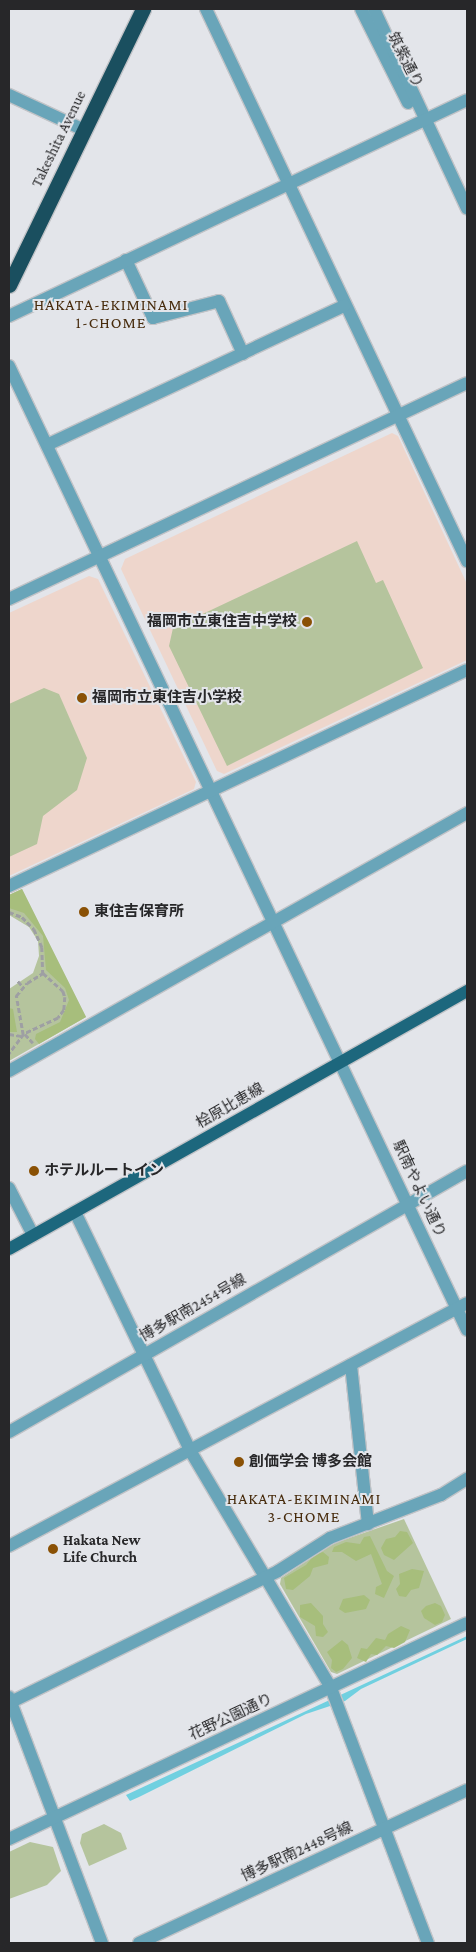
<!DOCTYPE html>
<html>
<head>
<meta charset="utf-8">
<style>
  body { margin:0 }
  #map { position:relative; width:476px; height:1952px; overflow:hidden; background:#e3e5ea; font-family:"Crimson Pro","Noto Sans JP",serif }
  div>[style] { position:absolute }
  .education>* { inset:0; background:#eed6cc }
  .green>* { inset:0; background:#b5c49d }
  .forest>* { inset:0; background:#a7be7c }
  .water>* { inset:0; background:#70d0e0 }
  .path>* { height:2.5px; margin-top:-1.25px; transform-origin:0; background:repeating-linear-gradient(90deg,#9e9fa3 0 5px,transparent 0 7.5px) }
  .roads { filter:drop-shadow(1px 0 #c1c3c7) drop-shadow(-1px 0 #c1c3c7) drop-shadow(0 1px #c1c3c7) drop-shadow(0 -1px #c1c3c7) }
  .minor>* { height:12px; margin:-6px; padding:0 6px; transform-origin:6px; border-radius:6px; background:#69a5b9 }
  .major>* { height:12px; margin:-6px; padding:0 6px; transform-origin:6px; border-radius:6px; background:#1d677d }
  .highway>* { height:15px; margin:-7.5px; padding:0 7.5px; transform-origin:7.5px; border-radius:7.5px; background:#1a4f5f }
  .dots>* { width:14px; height:14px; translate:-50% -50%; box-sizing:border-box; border:2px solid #e3e5ea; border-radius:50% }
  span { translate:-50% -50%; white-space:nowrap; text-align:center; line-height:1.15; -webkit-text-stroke:4px #e3e5ea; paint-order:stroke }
  .street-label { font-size:15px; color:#272729 }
  .poi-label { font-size:15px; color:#272729; font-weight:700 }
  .right { translate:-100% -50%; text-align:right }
  .left { translate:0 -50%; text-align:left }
  .neighbourhood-label { font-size:16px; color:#472b0c; letter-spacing:1px }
  .frame { position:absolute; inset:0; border:10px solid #272729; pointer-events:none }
</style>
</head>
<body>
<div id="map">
  <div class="education">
    <i style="clip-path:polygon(392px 433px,398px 436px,467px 584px,467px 660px,224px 774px,217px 771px,121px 569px,125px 559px)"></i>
    <i style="clip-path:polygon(89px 576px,98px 579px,196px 782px,194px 789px,9px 876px,9px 613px)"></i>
  </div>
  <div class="green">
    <i style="clip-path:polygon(357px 541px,376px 583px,383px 580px,423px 668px,227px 766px,169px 646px,173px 628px)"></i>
    <i style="clip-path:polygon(44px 688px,59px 694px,87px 758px,77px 790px,43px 816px,37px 844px,9px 857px,9px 704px)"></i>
    <i style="clip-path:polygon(22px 889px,86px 1017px,9px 1061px,9px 989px,33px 973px,39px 956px,38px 941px,29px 927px,9px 915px,9px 895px)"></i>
    <i style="clip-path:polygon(404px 1519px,451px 1619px,337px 1674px,331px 1672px,280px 1584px,281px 1578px,332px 1544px)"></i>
    <i style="clip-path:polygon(104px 1824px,121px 1833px,127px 1849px,89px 1866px,80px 1843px,82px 1834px)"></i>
    <i style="clip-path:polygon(30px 1842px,53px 1847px,61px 1871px,47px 1885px,9px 1899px,9px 1852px)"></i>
  </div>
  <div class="forest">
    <i style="clip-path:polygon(22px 889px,86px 1017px,39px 1044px,35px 1039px,36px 1034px,60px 1022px,69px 1000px,65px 988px,46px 970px,43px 936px,24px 913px,9px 908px,9px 895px)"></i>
    <i style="clip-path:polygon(9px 1008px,13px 1009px,17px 1032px,9px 1032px)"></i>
    <i style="clip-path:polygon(400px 1531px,407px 1532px,413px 1543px,394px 1560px,384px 1555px,381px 1548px,386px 1539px,395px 1537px)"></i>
    <i style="clip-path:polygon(370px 1536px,387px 1571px,394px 1576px,384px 1598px,375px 1594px,376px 1587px,382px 1584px,371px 1554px,356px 1561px,342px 1552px,332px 1552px,334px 1547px,346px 1542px,360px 1544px,364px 1537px)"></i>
    <i style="clip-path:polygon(323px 1552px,329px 1557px,328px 1564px,313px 1568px,310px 1576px,293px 1590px,286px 1589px,284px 1578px,306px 1565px,315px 1554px)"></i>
    <i style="clip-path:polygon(412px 1569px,424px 1571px,419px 1588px,411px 1590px,406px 1597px,399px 1596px,396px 1589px,400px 1584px,399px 1574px)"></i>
    <i style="clip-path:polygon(364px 1595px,370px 1600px,366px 1609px,345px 1613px,339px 1609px,343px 1599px)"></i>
    <i style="clip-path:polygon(311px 1603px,323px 1616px,323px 1624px,328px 1632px,323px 1637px,316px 1636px,315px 1626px,300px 1617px,300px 1605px)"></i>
    <i style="clip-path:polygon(435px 1603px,441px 1606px,445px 1615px,442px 1622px,435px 1625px,424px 1618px,421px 1611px,426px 1606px)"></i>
    <i style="clip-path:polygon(401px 1626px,410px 1630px,405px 1642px,394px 1648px,386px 1646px,377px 1655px,371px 1654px,366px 1662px,357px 1658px,361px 1648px,367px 1649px,376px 1638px,385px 1640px,388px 1634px)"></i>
    <i style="clip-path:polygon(342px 1640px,348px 1645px,352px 1658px,343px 1669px,336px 1672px,331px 1668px,332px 1660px,327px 1652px)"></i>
  </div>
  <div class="water">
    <i style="clip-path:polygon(467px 1636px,467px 1639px,361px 1689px,345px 1701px,306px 1714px,139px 1797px,130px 1801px,126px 1795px)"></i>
  </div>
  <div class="path">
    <i style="left:9px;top:912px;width:14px;rotate:21deg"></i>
    <i style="left:22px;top:917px;width:17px;rotate:45deg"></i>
    <i style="left:34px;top:929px;width:20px;rotate:66deg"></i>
    <i style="left:42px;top:947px;width:26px;rotate:88deg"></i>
    <i style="left:43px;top:973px;width:27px;rotate:42deg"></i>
    <i style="left:63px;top:991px;width:6px;rotate:72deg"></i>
    <i style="left:65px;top:997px;width:13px;rotate:94deg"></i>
    <i style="left:64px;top:1010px;width:10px;rotate:127deg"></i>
    <i style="left:58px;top:1018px;width:38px;rotate:155deg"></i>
    <i style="left:24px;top:1034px;width:25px;rotate:127deg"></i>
    <i style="left:18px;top:981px;width:8px;rotate:50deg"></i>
    <i style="left:9px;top:1034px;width:12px;rotate:9deg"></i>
    <i style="left:25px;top:1034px;width:12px;rotate:48deg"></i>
    <i style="left:23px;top:1035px;width:40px;rotate:-100deg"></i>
    <i style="left:16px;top:996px;width:17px;rotate:-50deg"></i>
    <i style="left:27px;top:983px;width:19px;rotate:-32deg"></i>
  </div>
  <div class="roads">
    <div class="minor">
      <i style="left:206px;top:9px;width:611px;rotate:64.69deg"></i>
      <i style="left:361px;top:9px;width:105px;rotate:63.4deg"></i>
      <i style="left:374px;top:9px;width:220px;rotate:65deg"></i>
      <i style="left:9px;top:95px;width:81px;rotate:25deg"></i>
      <i style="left:126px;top:260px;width:64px;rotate:65deg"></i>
      <i style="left:153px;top:318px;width:68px;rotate:-14.4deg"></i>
      <i style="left:219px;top:301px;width:58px;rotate:65.6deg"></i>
      <i style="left:9px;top:316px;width:506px;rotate:-25.25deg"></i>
      <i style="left:9px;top:366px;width:1067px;rotate:64.59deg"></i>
      <i style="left:49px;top:444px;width:326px;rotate:-25.1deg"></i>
      <i style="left:9px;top:599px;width:506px;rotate:-25.25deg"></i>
      <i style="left:9px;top:886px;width:506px;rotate:-25.25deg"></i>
      <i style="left:9px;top:1071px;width:526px;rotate:-29.39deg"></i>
      <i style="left:9px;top:1188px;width:53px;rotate:62.9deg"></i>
      <i style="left:75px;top:1212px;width:267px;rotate:64.2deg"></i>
      <i style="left:191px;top:1452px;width:274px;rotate:59.3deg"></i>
      <i style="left:331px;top:1688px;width:273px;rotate:69.2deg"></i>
      <i style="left:351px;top:1365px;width:160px;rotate:83.9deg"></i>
      <i style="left:9px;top:1432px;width:527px;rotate:-29.68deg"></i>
      <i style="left:9px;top:1546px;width:518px;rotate:-27.95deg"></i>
      <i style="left:9px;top:1697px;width:263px;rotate:69.3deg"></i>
      <i style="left:11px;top:1702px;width:297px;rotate:-26.1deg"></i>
      <i style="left:278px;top:1571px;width:62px;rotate:-32.4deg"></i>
      <i style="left:330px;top:1538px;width:119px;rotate:-21.2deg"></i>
      <i style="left:441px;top:1495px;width:31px;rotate:-32deg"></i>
      <i style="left:9px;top:1839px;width:506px;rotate:-25.25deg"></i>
      <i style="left:139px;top:1943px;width:362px;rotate:-25deg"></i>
    </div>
    <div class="major">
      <i style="left:9px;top:1249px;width:526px;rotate:-29.39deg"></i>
    </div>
    <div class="highway">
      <i style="left:9px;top:285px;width:307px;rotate:-64.1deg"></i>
    </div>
  </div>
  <div class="dots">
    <i style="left:307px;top:622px;background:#8a5105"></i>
    <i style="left:82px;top:698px;background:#8a5105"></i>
    <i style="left:84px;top:912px;background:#8a5105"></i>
    <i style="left:34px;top:1171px;background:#8a5105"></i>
    <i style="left:239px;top:1462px;background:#8a5105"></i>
    <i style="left:53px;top:1549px;background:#8a5105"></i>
  </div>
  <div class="street-label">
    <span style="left:405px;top:60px;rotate:63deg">筑紫通り</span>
    <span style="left:59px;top:139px;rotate:-64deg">Takeshita Avenue</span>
    <span style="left:230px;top:1106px;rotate:-30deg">桧原比恵線</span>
    <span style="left:419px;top:1189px;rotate:65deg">駅南やよい通り</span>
    <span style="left:193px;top:1308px;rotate:-30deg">博多駅南2454号線</span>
    <span style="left:231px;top:1717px;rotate:-25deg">花野公園通り</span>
    <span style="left:297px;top:1852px;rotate:-25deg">博多駅南2448号線</span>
  </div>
  <div class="poi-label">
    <span class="right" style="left:297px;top:622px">福岡市立東住吉中学校</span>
    <span class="left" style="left:92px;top:698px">福岡市立東住吉小学校</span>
    <span class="left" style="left:94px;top:912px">東住吉保育所</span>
    <span class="left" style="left:44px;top:1171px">ホテルルートイン</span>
    <span class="left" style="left:249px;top:1462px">創価学会 博多会館</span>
    <span class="left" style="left:63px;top:1549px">Hakata New<br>Life Church</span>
  </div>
  <div class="neighbourhood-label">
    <span style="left:111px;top:314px">HAKATA-EKIMINAMI<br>1-CHOME</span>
    <span style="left:304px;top:1508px">HAKATA-EKIMINAMI<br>3-CHOME</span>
  </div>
  <div class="frame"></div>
</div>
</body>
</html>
